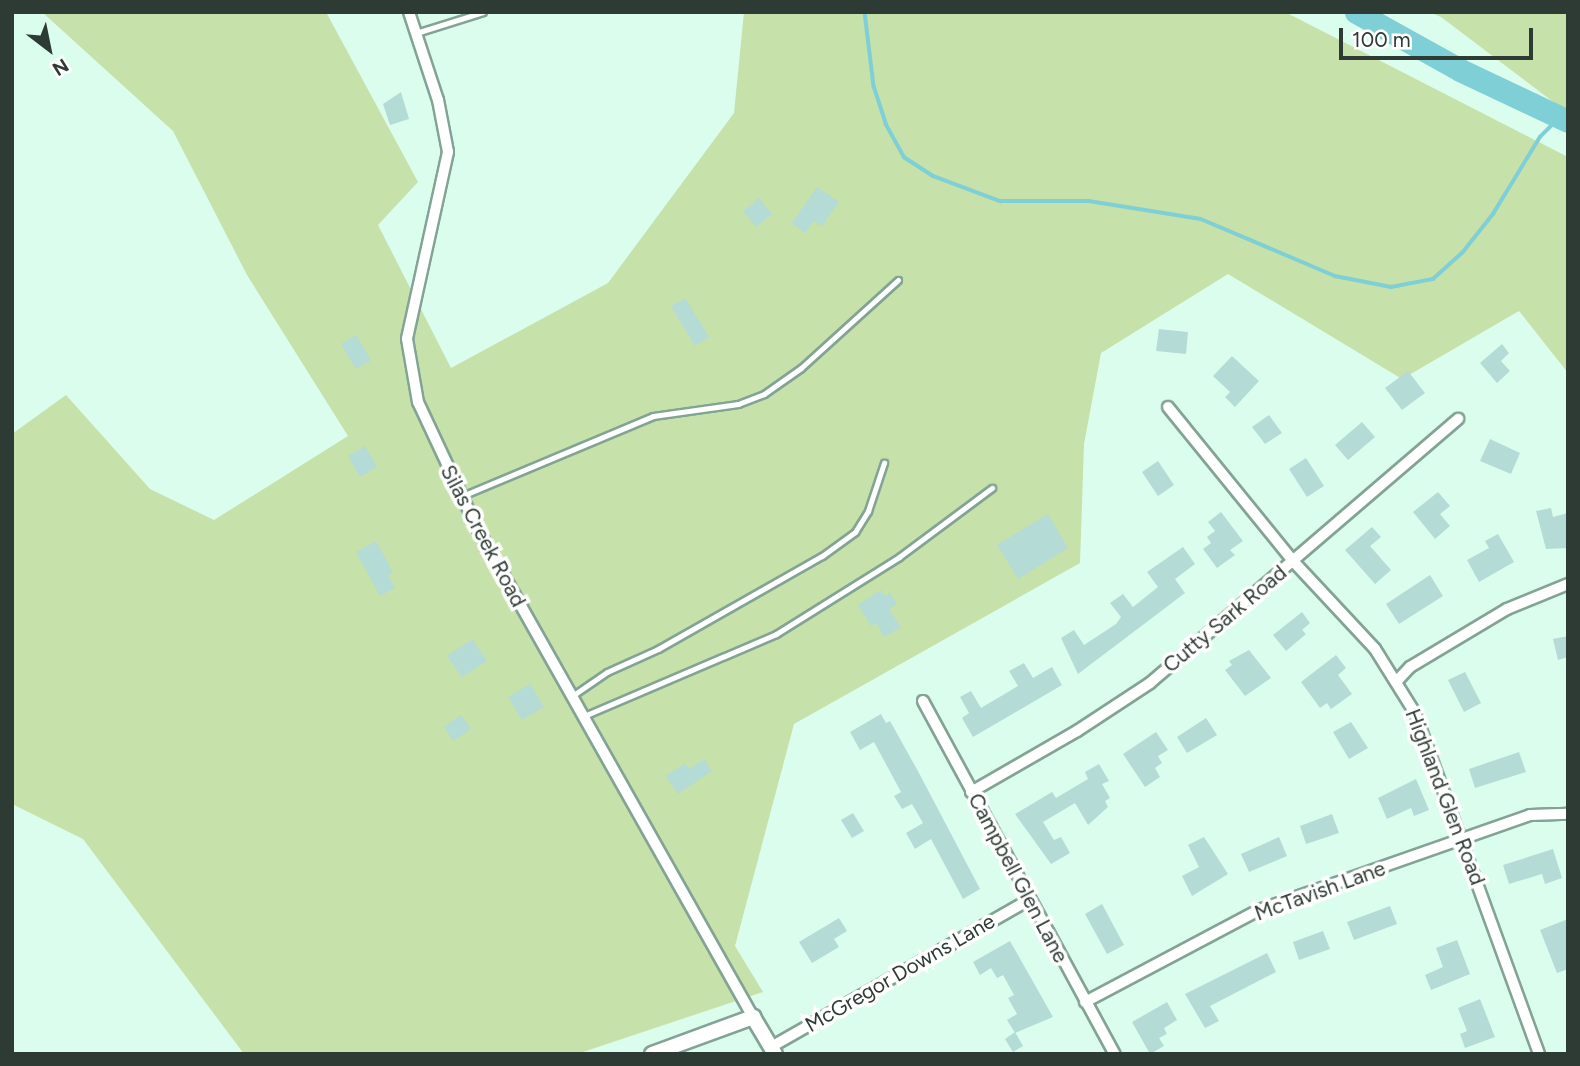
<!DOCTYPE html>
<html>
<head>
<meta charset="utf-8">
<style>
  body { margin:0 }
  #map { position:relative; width:1580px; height:1066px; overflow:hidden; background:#dbfdee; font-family:Figtree,sans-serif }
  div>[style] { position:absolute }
  .green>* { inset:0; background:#c7e1aa }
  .stream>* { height:3.5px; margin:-1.75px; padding:0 1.75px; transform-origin:1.75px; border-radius:1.75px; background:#7fcfd7 }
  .river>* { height:23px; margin:-11.5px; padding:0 11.5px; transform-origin:11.5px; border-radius:11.5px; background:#7fcfd7 }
  .building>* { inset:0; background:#b4dbd5 }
  .roads { filter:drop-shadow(2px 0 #83a394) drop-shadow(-2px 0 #83a394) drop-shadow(0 2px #83a394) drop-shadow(0 -2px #83a394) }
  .service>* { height:5px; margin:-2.5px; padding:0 2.5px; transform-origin:2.5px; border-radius:2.5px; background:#fff }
  .minor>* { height:10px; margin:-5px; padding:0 5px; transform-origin:5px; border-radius:5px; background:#fff }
  .tertiary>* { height:14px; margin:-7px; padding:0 7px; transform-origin:7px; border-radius:7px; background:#fff }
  span { translate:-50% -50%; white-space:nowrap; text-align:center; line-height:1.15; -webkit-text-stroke:7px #fff; paint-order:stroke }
  .street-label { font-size:21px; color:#2e3b35 }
  .frame { position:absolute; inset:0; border:14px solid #2e3b35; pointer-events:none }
  .north { position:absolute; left:14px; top:14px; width:70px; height:70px; -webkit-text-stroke:5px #fff; paint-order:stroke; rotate:148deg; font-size:19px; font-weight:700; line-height:28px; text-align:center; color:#2e3b35 }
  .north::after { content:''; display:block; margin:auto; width:24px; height:32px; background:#2e3b35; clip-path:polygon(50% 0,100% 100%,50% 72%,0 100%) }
  .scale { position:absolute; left:1339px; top:28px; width:194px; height:32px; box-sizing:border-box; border:4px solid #2e3b35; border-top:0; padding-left:9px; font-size:21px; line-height:24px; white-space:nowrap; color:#2e3b35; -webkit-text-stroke:5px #fff; paint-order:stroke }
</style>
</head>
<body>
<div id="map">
  <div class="green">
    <i style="clip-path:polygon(42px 12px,326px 12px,418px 182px,378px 225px,451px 368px,608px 283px,734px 113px,744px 12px,1285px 12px,1568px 157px,1568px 373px,1519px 311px,1402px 379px,1228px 274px,1101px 353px,1084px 444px,1080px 563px,794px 724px,735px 946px,763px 992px,577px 1054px,244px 1054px,83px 839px,12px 804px,12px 434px,66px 395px,150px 489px,214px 520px,348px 436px,247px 275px,173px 131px)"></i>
    <i style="clip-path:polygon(1429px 12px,1568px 12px,1568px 113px,1441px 17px)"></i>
  </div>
  <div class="stream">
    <i style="left:865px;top:12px;width:75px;rotate:83.1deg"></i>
    <i style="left:874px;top:86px;width:40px;rotate:72deg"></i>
    <i style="left:886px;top:124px;width:38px;rotate:61deg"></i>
    <i style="left:904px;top:157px;width:35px;rotate:33deg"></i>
    <i style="left:933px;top:176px;width:72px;rotate:20.5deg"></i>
    <i style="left:1000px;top:201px;width:89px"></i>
    <i style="left:1089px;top:201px;width:113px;rotate:9.1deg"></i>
    <i style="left:1201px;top:219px;width:146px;rotate:23deg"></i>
    <i style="left:1335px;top:276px;width:57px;rotate:11.1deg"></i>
    <i style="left:1391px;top:287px;width:43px;rotate:-10.8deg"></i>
    <i style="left:1433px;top:279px;width:39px;rotate:-42deg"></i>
    <i style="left:1462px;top:253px;width:50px;rotate:-51.5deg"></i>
    <i style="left:1493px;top:214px;width:90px;rotate:-58.6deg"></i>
    <i style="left:1540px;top:137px;width:28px;rotate:-45deg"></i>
  </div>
  <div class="river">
    <i style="left:1356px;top:12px;width:119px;rotate:29.1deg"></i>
    <i style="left:1460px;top:70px;width:119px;rotate:25.3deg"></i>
  </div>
  <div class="building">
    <i style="clip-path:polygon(401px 92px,409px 119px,390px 125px,383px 104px)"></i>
    <i style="clip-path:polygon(817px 187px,839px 202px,822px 226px,814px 221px,805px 233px,792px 223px)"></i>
    <i style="clip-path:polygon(759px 198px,772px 214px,756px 227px,743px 211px)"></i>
    <i style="clip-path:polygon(685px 298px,709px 337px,695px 346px,671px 306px)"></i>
    <i style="clip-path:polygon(1159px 329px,1188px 332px,1186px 354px,1156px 351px)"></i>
    <i style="clip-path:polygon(356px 335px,371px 360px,356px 369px,341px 344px)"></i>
    <i style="clip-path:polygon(1502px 344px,1509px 353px,1501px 361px,1510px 371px,1497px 383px,1480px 363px)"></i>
    <i style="clip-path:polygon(1232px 356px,1259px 381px,1235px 407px,1225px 397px,1230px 392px,1213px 376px)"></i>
    <i style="clip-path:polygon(1408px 371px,1425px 393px,1402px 410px,1385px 388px)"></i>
    <i style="clip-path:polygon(1269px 415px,1282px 433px,1265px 444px,1252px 427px)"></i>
    <i style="clip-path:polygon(1362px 422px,1375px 437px,1348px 460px,1335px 445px)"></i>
    <i style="clip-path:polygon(1490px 439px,1520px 453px,1511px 474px,1480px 461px)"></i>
    <i style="clip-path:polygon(365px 446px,377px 467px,360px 477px,348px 456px)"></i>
    <i style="clip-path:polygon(1306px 458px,1324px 486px,1307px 497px,1289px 469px)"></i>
    <i style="clip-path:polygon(1158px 461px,1174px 485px,1158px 496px,1142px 472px)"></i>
    <i style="clip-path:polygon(1438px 492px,1450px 506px,1440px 514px,1450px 526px,1435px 539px,1413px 512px)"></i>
    <i style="clip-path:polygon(1551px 508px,1553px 517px,1568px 513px,1568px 548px,1546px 549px,1536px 511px)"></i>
    <i style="clip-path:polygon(1221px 512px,1243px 541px,1230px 550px,1235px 555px,1217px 568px,1203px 549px,1211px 543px,1207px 537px,1215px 531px,1208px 522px)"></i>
    <i style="clip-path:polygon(1048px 514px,1068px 548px,1018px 579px,997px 545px)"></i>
    <i style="clip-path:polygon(1372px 527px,1381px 537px,1370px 546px,1391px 570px,1375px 584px,1345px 550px)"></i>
    <i style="clip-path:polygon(1498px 534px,1514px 562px,1479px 582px,1467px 560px,1489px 548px,1485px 541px)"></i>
    <i style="clip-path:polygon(376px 541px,393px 572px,388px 575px,395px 588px,380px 596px,356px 552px)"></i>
    <i style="clip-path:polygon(1183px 547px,1195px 564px,1175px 579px,1185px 593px,1078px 674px,1061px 638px,1074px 630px,1084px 645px,1116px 624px,1121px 617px,1110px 603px,1123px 594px,1133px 607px,1158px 587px,1147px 572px)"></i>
    <i style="clip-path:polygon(1430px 575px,1443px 596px,1399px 624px,1386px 604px)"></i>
    <i style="clip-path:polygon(881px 590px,885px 596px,890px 593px,897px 604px,889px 609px,901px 627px,884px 637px,876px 623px,871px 626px,858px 605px)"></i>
    <i style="clip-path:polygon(1302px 612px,1310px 623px,1302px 630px,1306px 634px,1286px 651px,1273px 635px)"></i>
    <i style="clip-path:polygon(1568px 636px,1568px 657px,1558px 660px,1553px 639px)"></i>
    <i style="clip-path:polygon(472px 639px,487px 661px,462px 677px,447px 656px)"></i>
    <i style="clip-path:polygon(1249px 650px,1271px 678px,1245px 696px,1225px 670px,1232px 665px,1229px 661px)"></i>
    <i style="clip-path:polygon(1336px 655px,1346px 668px,1338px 675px,1352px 694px,1331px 709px,1327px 703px,1320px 708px,1301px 682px)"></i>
    <i style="clip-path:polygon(1024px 663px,1033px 678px,1052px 667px,1062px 685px,973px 737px,962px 718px,969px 713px,960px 697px,971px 691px,981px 708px,1018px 686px,1009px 671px)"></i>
    <i style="clip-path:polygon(1465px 672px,1481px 703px,1464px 712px,1448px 680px)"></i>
    <i style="clip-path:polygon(530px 684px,544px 707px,522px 720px,508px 697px)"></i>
    <i style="clip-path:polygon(881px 714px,886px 723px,890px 721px,919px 773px,980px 889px,963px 899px,931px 839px,915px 849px,906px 833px,923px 823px,912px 804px,902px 809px,894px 796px,901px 792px,874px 742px,860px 750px,850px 732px)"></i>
    <i style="clip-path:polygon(461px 715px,471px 729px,453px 741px,444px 727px)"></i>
    <i style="clip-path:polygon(1206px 718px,1217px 735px,1187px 753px,1177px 737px)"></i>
    <i style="clip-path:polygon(1351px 722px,1368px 748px,1349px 759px,1333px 732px)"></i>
    <i style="clip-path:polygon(1156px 732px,1168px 750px,1158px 756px,1162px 763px,1155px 768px,1160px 777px,1145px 787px,1123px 754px)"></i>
    <i style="clip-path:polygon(1519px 752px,1526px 772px,1475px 788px,1469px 769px)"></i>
    <i style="clip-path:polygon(704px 759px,712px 771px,678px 794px,666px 776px,685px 763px,689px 769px)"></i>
    <i style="clip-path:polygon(1099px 764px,1109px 781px,1102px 784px,1110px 798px,1105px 801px,1108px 807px,1088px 825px,1075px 803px,1043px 822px,1054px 840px,1061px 837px,1070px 853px,1051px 864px,1015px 814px,1052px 792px,1056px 798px,1088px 779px,1085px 772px)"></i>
    <i style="clip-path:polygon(1416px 779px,1429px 810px,1414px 816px,1411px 808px,1387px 819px,1378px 798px)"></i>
    <i style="clip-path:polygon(853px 813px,864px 831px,852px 838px,841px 820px)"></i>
    <i style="clip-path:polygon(1332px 814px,1339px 833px,1306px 844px,1300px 826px)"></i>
    <i style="clip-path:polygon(1204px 837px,1228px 874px,1192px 896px,1182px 876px,1199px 867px,1188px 845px)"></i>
    <i style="clip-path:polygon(1279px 837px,1287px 856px,1249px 872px,1241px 854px)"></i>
    <i style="clip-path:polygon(1553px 849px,1562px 878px,1545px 884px,1542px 874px,1509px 884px,1503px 865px)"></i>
    <i style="clip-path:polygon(1102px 904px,1124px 945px,1107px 954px,1085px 914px)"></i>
    <i style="clip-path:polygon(1390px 906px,1397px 924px,1354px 940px,1347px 922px)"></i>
    <i style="clip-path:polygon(839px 918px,847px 931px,834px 939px,839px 947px,812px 963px,799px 942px)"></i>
    <i style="clip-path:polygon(1568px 919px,1568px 969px,1557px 973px,1540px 930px)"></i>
    <i style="clip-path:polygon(1323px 931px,1330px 949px,1299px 960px,1293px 942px)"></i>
    <i style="clip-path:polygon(1457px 940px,1470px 974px,1431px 990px,1425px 975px,1443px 967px,1436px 948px)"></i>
    <i style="clip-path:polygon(1010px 941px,1053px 1017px,1015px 1033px,1007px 1020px,1017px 1014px,1008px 998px,1014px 995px,1003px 975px,997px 978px,991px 968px,980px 975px,973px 962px)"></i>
    <i style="clip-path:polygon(1267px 953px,1276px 972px,1210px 1006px,1219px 1021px,1205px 1028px,1185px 994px)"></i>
    <i style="clip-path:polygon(1480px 999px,1495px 1037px,1465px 1048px,1460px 1034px,1467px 1031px,1458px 1008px)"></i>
    <i style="clip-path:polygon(1167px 1002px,1177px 1020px,1164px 1028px,1167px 1034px,1159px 1038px,1164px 1046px,1150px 1054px,1132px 1022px)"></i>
    <i style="clip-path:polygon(1015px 1032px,1023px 1046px,1013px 1052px,1005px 1039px)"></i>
  </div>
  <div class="roads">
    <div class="service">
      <i style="left:416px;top:33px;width:70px;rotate:-17.4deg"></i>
      <i style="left:462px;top:496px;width:207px;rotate:-22.7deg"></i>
      <i style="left:653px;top:416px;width:86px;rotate:-8deg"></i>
      <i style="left:738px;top:404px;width:28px;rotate:-21deg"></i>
      <i style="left:764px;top:394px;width:45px;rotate:-35.1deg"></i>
      <i style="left:801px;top:368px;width:131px;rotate:-42.2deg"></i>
      <i style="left:572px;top:696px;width:42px;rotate:-34.4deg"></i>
      <i style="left:607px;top:672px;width:56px;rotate:-24.3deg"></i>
      <i style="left:658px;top:649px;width:189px;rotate:-29.6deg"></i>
      <i style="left:822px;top:556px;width:41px;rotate:-36deg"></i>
      <i style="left:855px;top:532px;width:25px;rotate:-58deg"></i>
      <i style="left:868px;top:511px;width:51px;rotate:-71.6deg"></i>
      <i style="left:584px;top:716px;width:209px;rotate:-23.1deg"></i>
      <i style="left:776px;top:634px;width:145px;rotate:-32deg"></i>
      <i style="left:899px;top:557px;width:116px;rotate:-36.6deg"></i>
    </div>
    <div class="minor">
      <i style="left:409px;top:12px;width:93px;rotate:71.8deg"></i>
      <i style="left:438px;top:100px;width:53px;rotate:79.1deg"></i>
      <i style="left:448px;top:152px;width:191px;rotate:102.4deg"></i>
      <i style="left:407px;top:339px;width:64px;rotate:80.1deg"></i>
      <i style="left:418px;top:402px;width:137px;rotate:64.9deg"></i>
      <i style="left:476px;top:526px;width:564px;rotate:60.57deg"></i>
      <i style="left:1168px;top:407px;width:198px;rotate:50.9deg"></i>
      <i style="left:1293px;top:561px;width:120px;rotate:47deg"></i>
      <i style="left:1375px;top:649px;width:75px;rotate:58deg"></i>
      <i style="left:1415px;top:713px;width:363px;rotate:70deg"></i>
      <i style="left:1396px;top:682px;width:21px;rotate:-47deg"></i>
      <i style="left:1410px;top:667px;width:113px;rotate:-30.9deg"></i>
      <i style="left:1507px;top:609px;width:66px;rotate:-22.3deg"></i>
      <i style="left:923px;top:701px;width:402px;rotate:61.5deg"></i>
      <i style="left:971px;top:792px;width:122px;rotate:-29.9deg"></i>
      <i style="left:1077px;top:731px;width:87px;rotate:-33.3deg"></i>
      <i style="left:1150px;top:683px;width:406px;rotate:-40.6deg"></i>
      <i style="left:1085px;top:1002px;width:197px;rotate:-27.9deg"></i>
      <i style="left:1259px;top:910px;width:287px;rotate:-19.3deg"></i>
      <i style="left:1530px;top:815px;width:38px;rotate:-2deg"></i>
      <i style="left:771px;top:1047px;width:298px;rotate:-29.7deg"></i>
    </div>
    <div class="tertiary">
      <i style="left:652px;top:1054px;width:108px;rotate:-20.1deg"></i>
      <i style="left:753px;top:1017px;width:43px;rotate:59.3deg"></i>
    </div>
  </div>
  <div class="street-label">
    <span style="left:483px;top:536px;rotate:62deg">Silas Creek Road</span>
    <span style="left:1225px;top:619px;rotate:-40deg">Cutty Sark Road</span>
    <span style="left:1445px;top:797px;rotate:69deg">Highland Glen Road</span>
    <span style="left:1018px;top:878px;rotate:62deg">Campbell Glen Lane</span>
    <span style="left:1320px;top:891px;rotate:-20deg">McTavish Lane</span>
    <span style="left:900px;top:973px;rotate:-30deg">McGregor Downs Lane</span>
  </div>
  <div class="frame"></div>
  <div class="north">N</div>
  <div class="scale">100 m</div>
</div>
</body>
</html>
